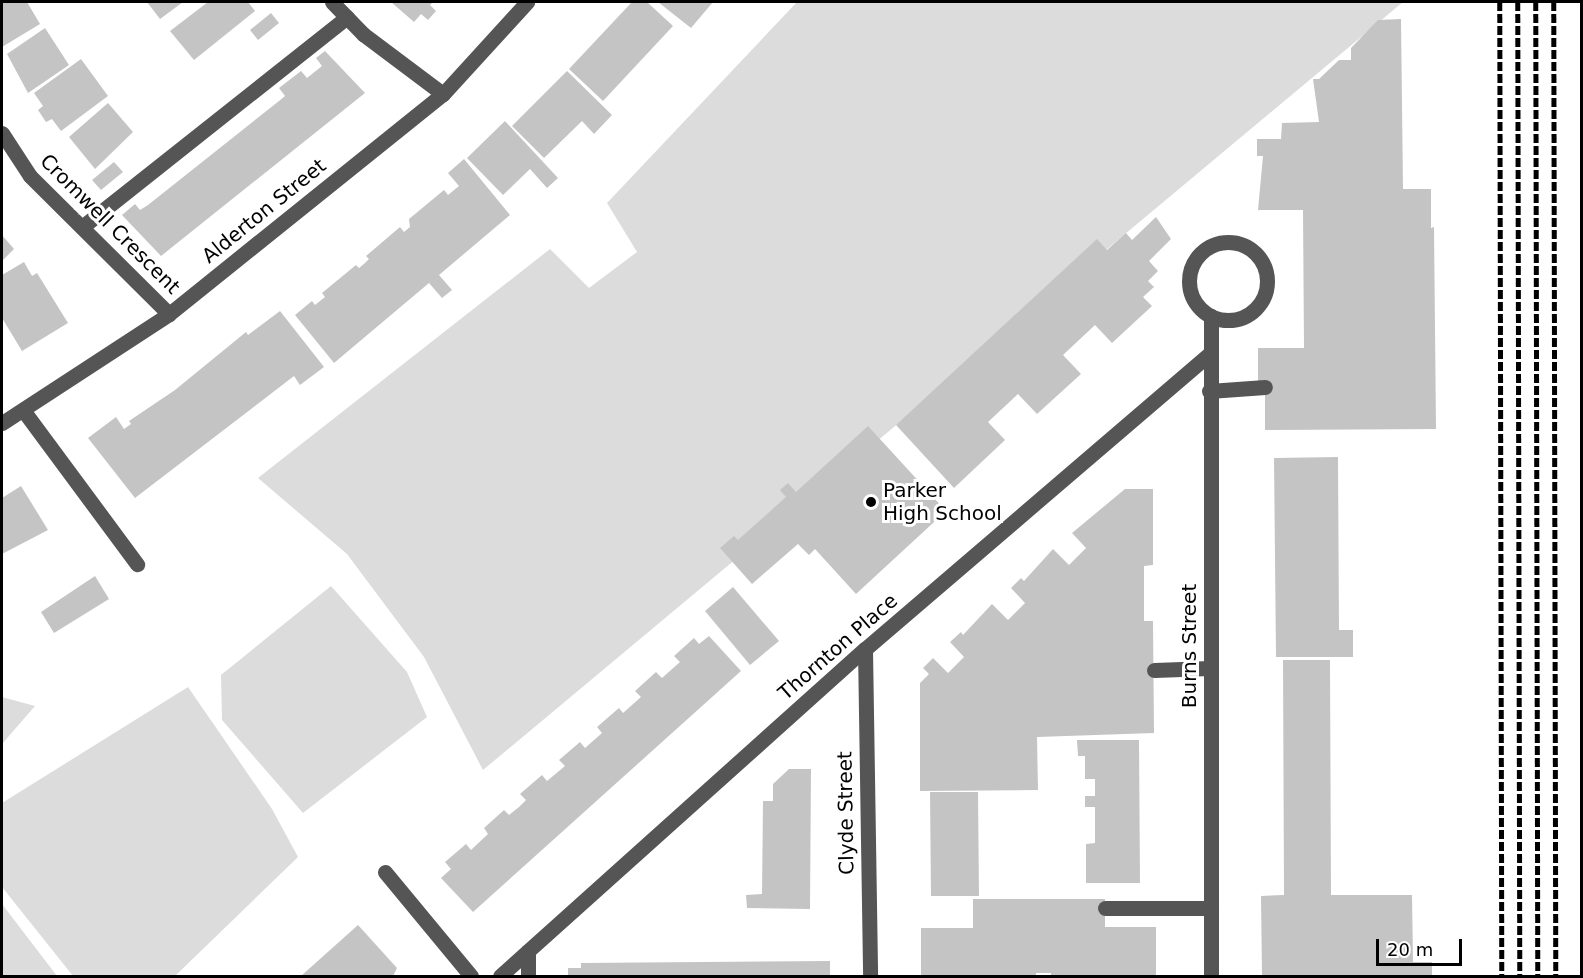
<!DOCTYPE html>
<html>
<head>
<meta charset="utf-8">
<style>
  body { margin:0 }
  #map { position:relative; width:1583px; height:978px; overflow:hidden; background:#fff; font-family:"DejaVu Sans",sans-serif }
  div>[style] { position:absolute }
  .green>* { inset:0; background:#dcdcdc }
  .building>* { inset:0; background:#c4c4c4 }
  .minor>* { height:15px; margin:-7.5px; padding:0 7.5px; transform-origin:7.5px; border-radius:7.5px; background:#555 }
  .minor>.ring { margin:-7.5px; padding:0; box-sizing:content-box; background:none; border:15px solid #555; border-radius:50% }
  .rail>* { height:4.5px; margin-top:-2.25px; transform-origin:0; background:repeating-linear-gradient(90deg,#000 0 9px,transparent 0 12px) }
  .dots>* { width:16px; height:16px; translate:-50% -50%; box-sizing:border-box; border:3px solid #fff; border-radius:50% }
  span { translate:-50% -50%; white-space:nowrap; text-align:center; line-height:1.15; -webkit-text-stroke:6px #fff; paint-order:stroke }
  .street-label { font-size:20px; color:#000 }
  .poi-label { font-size:20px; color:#000 }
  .left { translate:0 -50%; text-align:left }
  .frame { position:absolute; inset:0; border:3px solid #000; pointer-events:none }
  .scale { position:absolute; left:1376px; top:939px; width:86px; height:27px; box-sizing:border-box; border:3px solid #000; border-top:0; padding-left:8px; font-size:18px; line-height:21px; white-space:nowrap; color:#000; -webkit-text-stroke:4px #fff; paint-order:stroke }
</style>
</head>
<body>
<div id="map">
  <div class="green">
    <i style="clip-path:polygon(797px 2px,1403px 2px,483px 770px,424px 657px,347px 554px,258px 478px,550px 249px,589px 288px,637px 252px,607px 203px)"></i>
    <i style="clip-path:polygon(331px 586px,407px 672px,427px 717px,303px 813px,222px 720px,221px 675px)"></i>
    <i style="clip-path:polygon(188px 687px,272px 809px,298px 857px,175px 976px,73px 976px,2px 887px,2px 803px)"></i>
    <i style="clip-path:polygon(2px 697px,35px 706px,2px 744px)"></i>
    <i style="clip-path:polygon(2px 904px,57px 976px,2px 976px)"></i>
  </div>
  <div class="building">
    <i style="clip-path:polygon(2px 2px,27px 2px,40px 24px,2px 47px)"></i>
    <i style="clip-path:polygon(147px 2px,183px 2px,160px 19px)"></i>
    <i style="clip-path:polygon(208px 2px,248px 2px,255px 11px,194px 60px,170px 31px)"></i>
    <i style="clip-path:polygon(391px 2px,433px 2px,430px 5px,436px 11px,428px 20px,421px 14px,414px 22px)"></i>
    <i style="clip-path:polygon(632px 2px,647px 2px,673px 26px,603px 101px,569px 69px)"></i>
    <i style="clip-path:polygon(658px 2px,713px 2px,691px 28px)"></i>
    <i style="clip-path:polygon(271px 13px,279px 23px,258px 40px,250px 30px)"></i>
    <i style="clip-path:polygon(1401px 19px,1403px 189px,1431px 189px,1431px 228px,1434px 227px,1436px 429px,1265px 430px,1265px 382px,1258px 383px,1258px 348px,1304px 348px,1303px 210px,1258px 210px,1263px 156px,1257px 156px,1257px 139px,1281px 139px,1282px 123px,1319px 122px,1313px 79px,1319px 79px,1339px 60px,1351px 60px,1351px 48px,1378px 20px)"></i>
    <i style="clip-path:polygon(45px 28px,69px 65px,28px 93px,7px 54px)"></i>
    <i style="clip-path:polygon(325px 51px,365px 93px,161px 256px,122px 215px,135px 204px,140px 210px,148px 205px,279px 101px,285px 96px,279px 88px,301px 71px,307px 78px,322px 66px,316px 58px)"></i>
    <i style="clip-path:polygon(81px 59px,108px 96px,61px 131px,52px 119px,46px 122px,38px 110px,43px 106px,34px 93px)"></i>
    <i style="clip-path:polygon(567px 71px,612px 115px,594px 134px,582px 121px,544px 158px,512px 126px)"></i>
    <i style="clip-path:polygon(108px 103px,133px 132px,95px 169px,69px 137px)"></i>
    <i style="clip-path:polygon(505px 121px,558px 178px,547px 188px,530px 169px,503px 195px,467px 158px)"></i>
    <i style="clip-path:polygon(464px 159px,510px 215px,439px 275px,452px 290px,442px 298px,429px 283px,334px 363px,295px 315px,312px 301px,315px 305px,325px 297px,322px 293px,356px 265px,359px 268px,365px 263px,369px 259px,366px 256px,400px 227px,404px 232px,410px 227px,409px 219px,444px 190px,448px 195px,459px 186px,448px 173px)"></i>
    <i style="clip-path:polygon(114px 162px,123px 172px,101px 190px,92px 180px)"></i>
    <i style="clip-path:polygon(1156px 217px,1171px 239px,1149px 261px,1158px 271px,1148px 281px,1154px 287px,1143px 297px,1152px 306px,1112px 343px,1095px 325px,1063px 355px,1081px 374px,1037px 414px,1018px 394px,988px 422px,1005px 440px,954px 488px,896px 425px,1097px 239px,1107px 250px,1126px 233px,1132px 240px)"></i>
    <i style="clip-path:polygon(2px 235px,14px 249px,2px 261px)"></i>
    <i style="clip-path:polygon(24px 262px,32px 276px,37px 273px,68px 323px,22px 351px,2px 318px,2px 275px)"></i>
    <i style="clip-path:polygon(280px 311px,324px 367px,300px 385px,294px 376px,135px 498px,88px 438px,116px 417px,124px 429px,131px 424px,129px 421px,175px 390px,246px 332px,248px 335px)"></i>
    <i style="clip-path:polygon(868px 426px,946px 511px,856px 594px,815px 549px,809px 555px,798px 544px,752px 584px,720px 548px,734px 536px,738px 540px,786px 497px,780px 490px,788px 483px,796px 492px)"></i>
    <i style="clip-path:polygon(1338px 457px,1339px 630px,1353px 630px,1353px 657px,1276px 657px,1274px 458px)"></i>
    <i style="clip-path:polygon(21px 486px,48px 530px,2px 554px,2px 498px)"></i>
    <i style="clip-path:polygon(1125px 489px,1153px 489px,1153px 565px,1144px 566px,1144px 621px,1153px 621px,1154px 733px,1037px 737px,1038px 790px,920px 791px,920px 683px,929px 674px,923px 668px,933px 658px,948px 673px,964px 657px,950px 642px,961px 632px,963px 635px,992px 604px,1008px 620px,1025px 603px,1011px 588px,1021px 578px,1024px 581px,1053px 549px,1069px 565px,1086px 548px,1072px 533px)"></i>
    <i style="clip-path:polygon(95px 576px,109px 599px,54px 633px,41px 612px)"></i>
    <i style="clip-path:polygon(733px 587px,779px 641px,750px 665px,705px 611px)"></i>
    <i style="clip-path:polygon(709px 636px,741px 671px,473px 912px,441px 878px,451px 869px,445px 862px,466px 844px,471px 850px,488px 834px,484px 828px,504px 810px,509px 815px,519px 807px,526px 800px,520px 794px,542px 775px,547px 781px,565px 766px,559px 760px,580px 742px,585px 748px,602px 733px,597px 727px,619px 708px,623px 713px,641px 697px,635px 691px,656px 672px,662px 678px,680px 662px,674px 656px,694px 638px,699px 644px)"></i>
    <i style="clip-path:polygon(1283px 660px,1330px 660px,1331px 895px,1412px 895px,1413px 962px,1432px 962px,1432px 976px,1262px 976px,1261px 896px,1284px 895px)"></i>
    <i style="clip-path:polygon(1077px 740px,1139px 740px,1140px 883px,1086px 883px,1086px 844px,1095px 843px,1095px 807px,1085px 807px,1085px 796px,1095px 796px,1095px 779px,1085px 779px,1085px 756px,1078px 756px)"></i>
    <i style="clip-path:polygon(789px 769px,811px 769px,810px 909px,747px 908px,746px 895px,762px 894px,763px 801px,773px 801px,773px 784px)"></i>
    <i style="clip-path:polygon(930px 792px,978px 792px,979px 896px,931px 896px)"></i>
    <i style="clip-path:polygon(973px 899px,1105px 899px,1105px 927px,1156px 927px,1156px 976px,1051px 976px,1051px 973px,1036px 973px,1036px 976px,921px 976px,921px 928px,973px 928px)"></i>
    <i style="clip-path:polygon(358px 925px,397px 968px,393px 976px,301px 976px)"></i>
    <i style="clip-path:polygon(830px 961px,830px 976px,568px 976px,568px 968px,581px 968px,581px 963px)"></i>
  </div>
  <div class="minor">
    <i style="left:332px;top:2px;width:45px;rotate:45.9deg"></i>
    <i style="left:363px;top:34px;width:100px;rotate:36.9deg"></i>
    <i style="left:2px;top:133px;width:51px;rotate:56.9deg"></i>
    <i style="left:30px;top:176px;width:196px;rotate:44.8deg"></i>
    <i style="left:82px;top:227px;width:338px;rotate:-38.4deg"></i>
    <i class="ring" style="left:1189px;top:242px;width:63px;height:63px"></i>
    <i style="left:1209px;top:391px;width:56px;rotate:-4.1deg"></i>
    <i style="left:23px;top:410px;width:192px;rotate:53.5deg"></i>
    <i style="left:2px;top:423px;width:199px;rotate:-33.1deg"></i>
    <i style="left:169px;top:314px;width:351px;rotate:-38.8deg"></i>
    <i style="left:443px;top:94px;width:125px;rotate:-47.6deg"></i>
    <i style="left:865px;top:649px;width:327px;rotate:89.1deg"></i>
    <i style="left:1154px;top:670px;width:56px;rotate:-2deg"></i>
    <i style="left:385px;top:872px;width:135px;rotate:50.4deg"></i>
    <i style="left:1105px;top:908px;width:106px"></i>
    <i style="left:500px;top:976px;width:490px;rotate:-41.9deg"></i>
    <i style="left:865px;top:649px;width:453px;rotate:-40.6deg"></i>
    <i style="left:528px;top:976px;width:25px;rotate:-90deg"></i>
    <i style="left:1211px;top:976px;width:660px;rotate:-90deg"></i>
  </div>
  <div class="rail">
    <i style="left:1500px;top:2px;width:974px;rotate:89.88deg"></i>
    <i style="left:1518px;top:2px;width:974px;rotate:89.88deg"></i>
    <i style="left:1536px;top:2px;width:974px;rotate:89.88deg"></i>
    <i style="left:1554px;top:2px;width:974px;rotate:89.88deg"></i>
  </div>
  <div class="dots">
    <i style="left:871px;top:502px;background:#000"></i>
  </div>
  <div class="street-label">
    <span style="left:264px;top:211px;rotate:-39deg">Alderton Street</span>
    <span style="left:110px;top:224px;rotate:45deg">Cromwell Crescent</span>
    <span style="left:1189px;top:646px;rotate:-90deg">Burns Street</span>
    <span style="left:838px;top:647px;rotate:-41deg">Thornton Place</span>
    <span style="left:846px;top:813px;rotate:-91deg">Clyde Street</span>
  </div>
  <div class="poi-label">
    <span class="left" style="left:883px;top:502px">Parker<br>High School</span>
  </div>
  <div class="frame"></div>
  <div class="scale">20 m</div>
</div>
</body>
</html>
